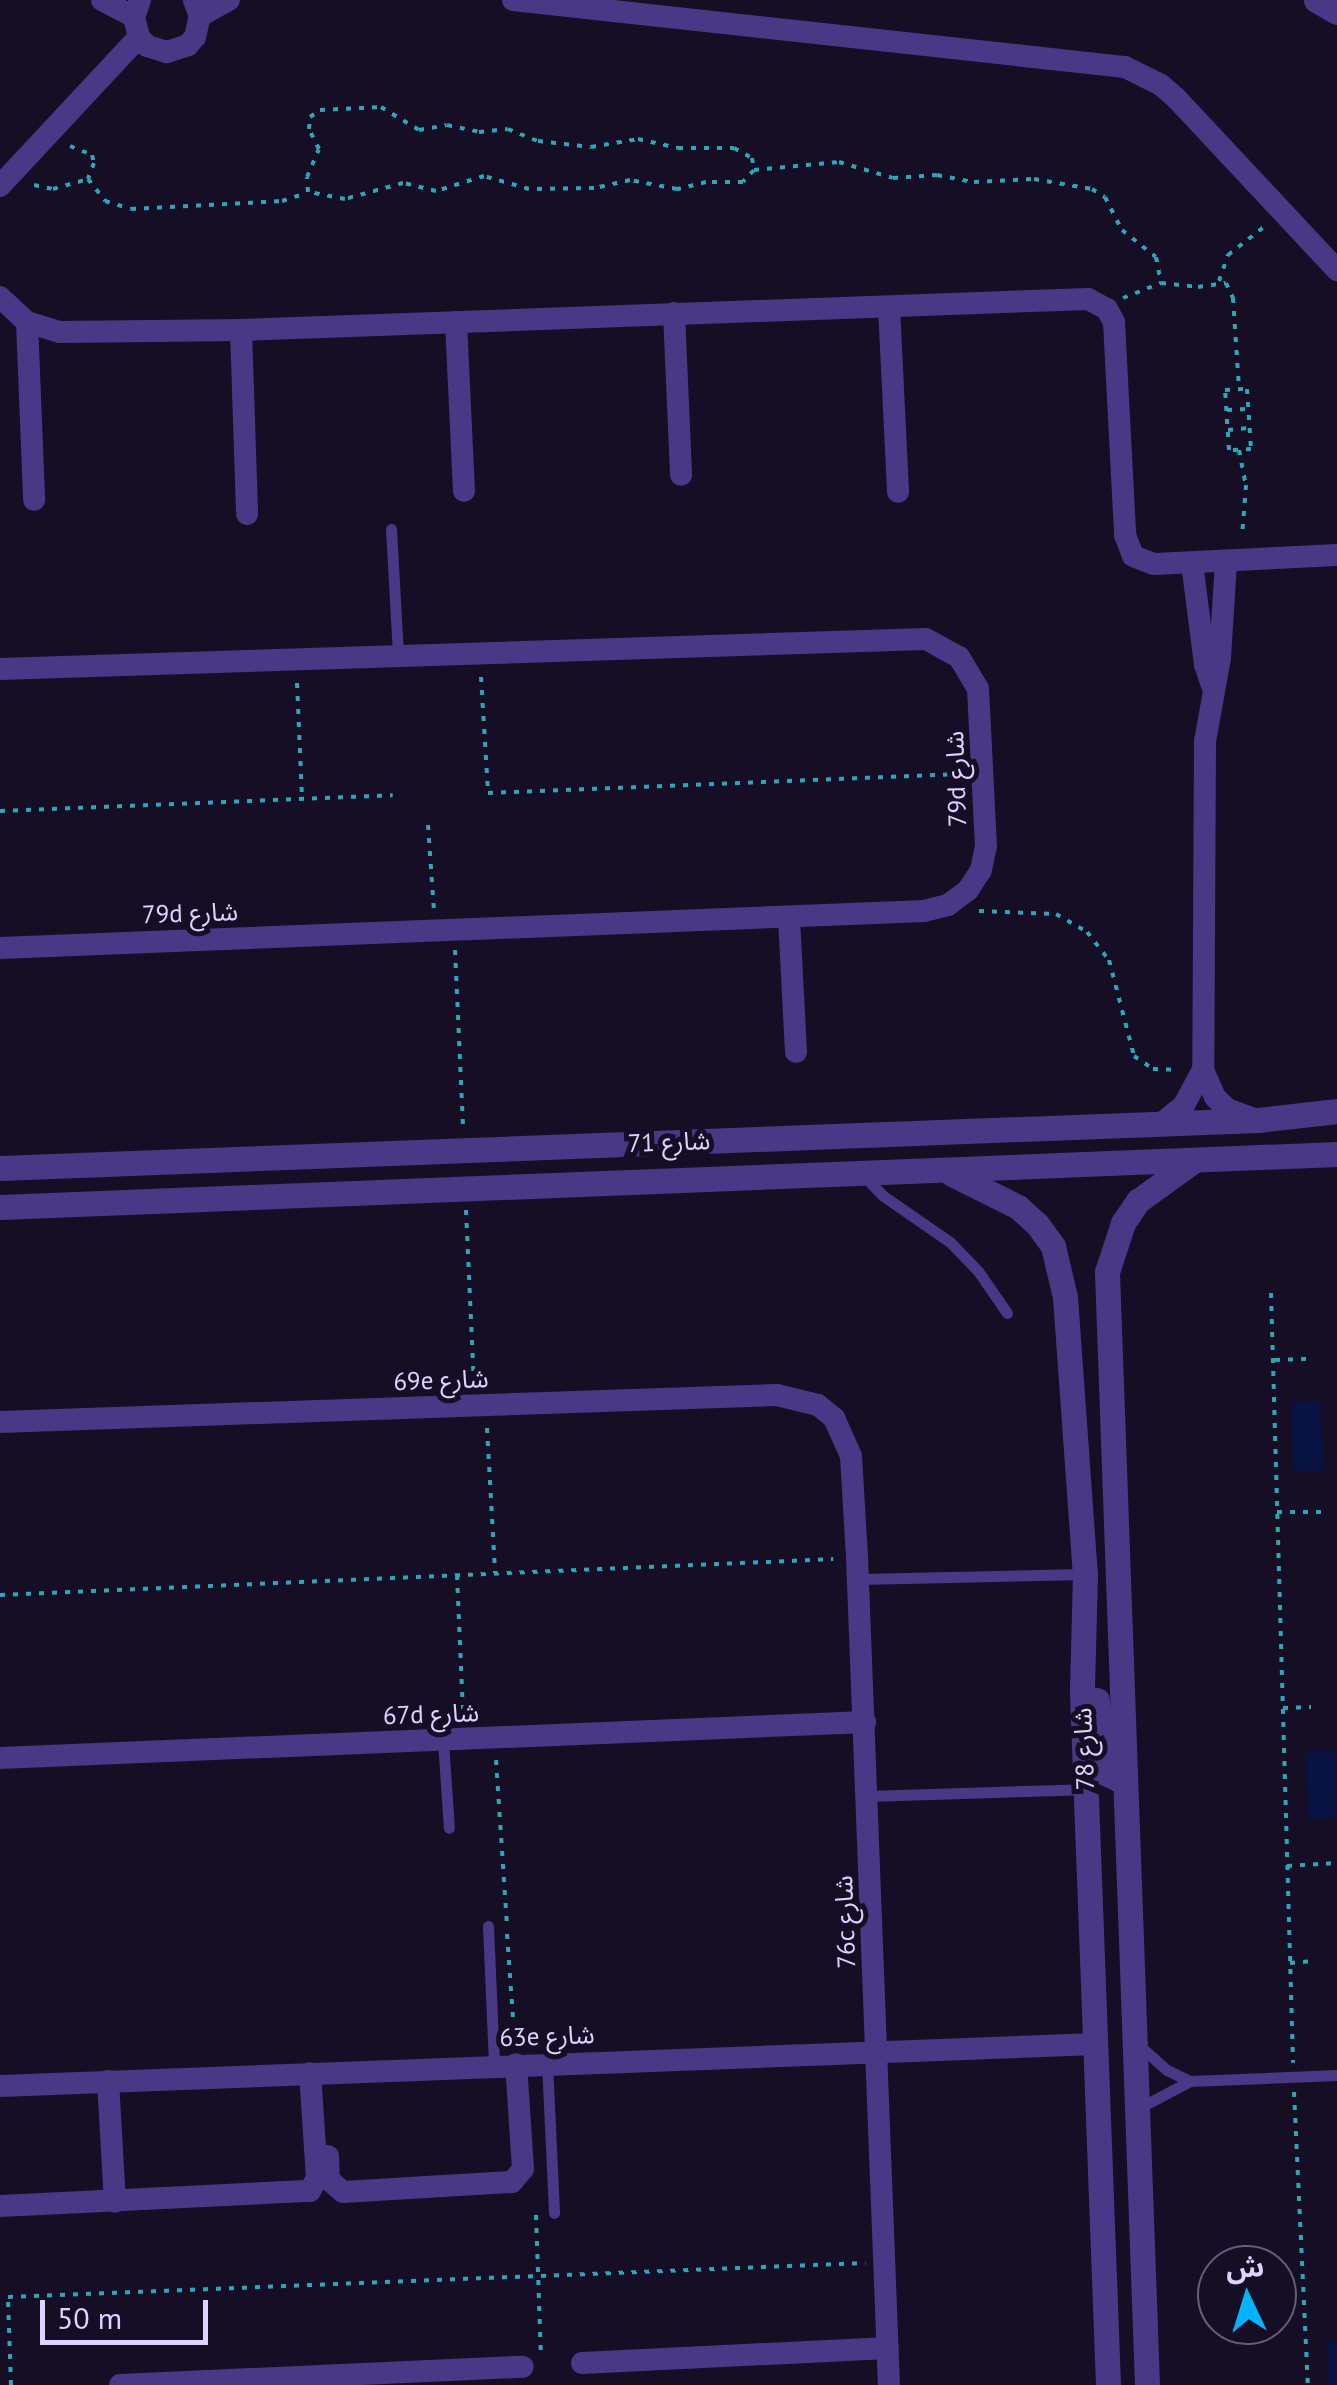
<!DOCTYPE html>
<html>
<head>
<meta charset="utf-8">
<style>
  body { margin:0 }
  #map { position:relative; width:1337px; height:2385px; overflow:hidden; background:#160e25; font-family:"PT Sans","Noto Sans Arabic",sans-serif }
  div>[style] { position:absolute }
  .water>* { inset:0; background:#081343 }
  .path>* { height:4px; margin-top:-2px; transform-origin:0; background:repeating-linear-gradient(90deg,#2ba7b9 0 5px,transparent 0 13px) }
  .service>* { height:11px; margin:-5.5px; padding:0 5.5px; transform-origin:5.5px; border-radius:5.5px; background:#493885 }
  .minor>* { height:22px; margin:-11px; padding:0 11px; transform-origin:11px; border-radius:11px; background:#493885 }
  .tertiary>* { height:25px; margin:-12.5px; padding:0 12.5px; transform-origin:12.5px; border-radius:12.5px; background:#493885 }
  span { translate:-50% -50%; white-space:nowrap; text-align:center; line-height:1.15; -webkit-text-stroke:10px #160e25; paint-order:stroke }
  .street-label { font-size:25px; color:#e0d2ff }
  .north { position:absolute; left:1197px; top:2245px; width:100px; height:100px; box-sizing:border-box; background:#160e25; border:2px solid #675c7c; border-radius:50%; rotate:356deg; font-size:28px; font-weight:700; line-height:40px; text-align:center; color:#e0d2ff }
  .north::after { content:''; display:block; margin:auto; width:35px; height:45px; background:#00b3fd; clip-path:polygon(50% 0,100% 100%,50% 72%,0 100%) }
  .scale { position:absolute; left:40px; top:2300px; width:168px; height:45px; box-sizing:border-box; border:5px solid #e0d2ff; border-top:0; padding-left:12px; font-size:30px; line-height:35px; white-space:nowrap; color:#e0d2ff; -webkit-text-stroke:8px #160e25; paint-order:stroke }
</style>
</head>
<body>
<div id="map">
  <div class="water">
    <i style="clip-path:polygon(1320px 1401px,1324px 1470px,1294px 1472px,1291px 1403px)"></i>
    <i style="clip-path:polygon(1335px 1750px,1337px 1818px,1309px 1820px,1305px 1751px)"></i>
    <i style="clip-path:polygon(1337px 2341px,1337px 2385px,1329px 2385px,1327px 2342px)"></i>
  </div>
  <div class="path">
    <i style="left:381px;top:107px;width:44px;rotate:31.2deg"></i>
    <i style="left:419px;top:130px;width:28px;rotate:-10deg"></i>
    <i style="left:447px;top:125px;width:33px;rotate:12deg"></i>
    <i style="left:479px;top:132px;width:29px;rotate:-6deg"></i>
    <i style="left:508px;top:129px;width:32px;rotate:22deg"></i>
    <i style="left:538px;top:141px;width:53px;rotate:6.5deg"></i>
    <i style="left:591px;top:147px;width:48px;rotate:-9.7deg"></i>
    <i style="left:638px;top:139px;width:41px;rotate:12.7deg"></i>
    <i style="left:678px;top:148px;width:56px"></i>
    <i style="left:734px;top:148px;width:21px;rotate:29deg"></i>
    <i style="left:752px;top:158px;width:12px;rotate:81deg"></i>
    <i style="left:754px;top:170px;width:16px;rotate:133deg"></i>
    <i style="left:743px;top:182px;width:37px;rotate:180deg"></i>
    <i style="left:706px;top:182px;width:30px;rotate:166deg"></i>
    <i style="left:677px;top:189px;width:48px;rotate:-169.2deg"></i>
    <i style="left:630px;top:180px;width:37px;rotate:167deg"></i>
    <i style="left:594px;top:188px;width:65px;rotate:179.1deg"></i>
    <i style="left:529px;top:189px;width:47px;rotate:-163.9deg"></i>
    <i style="left:484px;top:176px;width:50px;rotate:162.6deg"></i>
    <i style="left:436px;top:191px;width:34px;rotate:-166deg"></i>
    <i style="left:403px;top:183px;width:60px;rotate:164.6deg"></i>
    <i style="left:345px;top:199px;width:38px;rotate:-169deg"></i>
    <i style="left:308px;top:192px;width:15px;rotate:-94deg"></i>
    <i style="left:307px;top:177px;width:30px;rotate:-67deg"></i>
    <i style="left:319px;top:149px;width:22px;rotate:-117deg"></i>
    <i style="left:309px;top:129px;width:12px;rotate:-85deg"></i>
    <i style="left:310px;top:117px;width:12px;rotate:-35deg"></i>
    <i style="left:320px;top:110px;width:61px;rotate:-2.8deg"></i>
    <i style="left:70px;top:146px;width:24px;rotate:22deg"></i>
    <i style="left:92px;top:155px;width:8px;rotate:76deg"></i>
    <i style="left:94px;top:163px;width:17px;rotate:111deg"></i>
    <i style="left:754px;top:170px;width:85px;rotate:-5.4deg"></i>
    <i style="left:839px;top:162px;width:56px;rotate:16.5deg"></i>
    <i style="left:893px;top:178px;width:44px;rotate:-3.9deg"></i>
    <i style="left:937px;top:175px;width:38px;rotate:11deg"></i>
    <i style="left:974px;top:182px;width:60px;rotate:-2.9deg"></i>
    <i style="left:1034px;top:179px;width:59px;rotate:9.8deg"></i>
    <i style="left:1092px;top:189px;width:15px;rotate:32deg"></i>
    <i style="left:1105px;top:197px;width:37px;rotate:63deg"></i>
    <i style="left:1122px;top:230px;width:43px;rotate:38.5deg"></i>
    <i style="left:1156px;top:257px;width:26px;rotate:79deg"></i>
    <i style="left:34px;top:185px;width:19px;rotate:12deg"></i>
    <i style="left:53px;top:189px;width:36px;rotate:-16deg"></i>
    <i style="left:88px;top:179px;width:28px;rotate:52deg"></i>
    <i style="left:105px;top:201px;width:27px;rotate:17deg"></i>
    <i style="left:131px;top:209px;width:151px;rotate:-3deg"></i>
    <i style="left:282px;top:201px;width:25px;rotate:-18deg"></i>
    <i style="left:1219px;top:281px;width:28px;rotate:-71deg"></i>
    <i style="left:1228px;top:255px;width:47px;rotate:-38.1deg"></i>
    <i style="left:1123px;top:298px;width:41px;rotate:-21.5deg"></i>
    <i style="left:1161px;top:283px;width:37px;rotate:6deg"></i>
    <i style="left:1198px;top:287px;width:28px;rotate:-8deg"></i>
    <i style="left:1226px;top:283px;width:17px;rotate:65deg"></i>
    <i style="left:1233px;top:298px;width:91px;rotate:86.2deg"></i>
    <i style="left:1247px;top:389px;width:60px;rotate:86.2deg"></i>
    <i style="left:1251px;top:449px;width:22px;rotate:177deg"></i>
    <i style="left:1229px;top:450px;width:60px;rotate:-93.8deg"></i>
    <i style="left:1225px;top:390px;width:22px;rotate:-3deg"></i>
    <i style="left:1227px;top:410px;width:20px;rotate:-3deg"></i>
    <i style="left:1228px;top:430px;width:20px;rotate:-6deg"></i>
    <i style="left:1239px;top:450px;width:36px;rotate:79deg"></i>
    <i style="left:1246px;top:485px;width:52px;rotate:94.4deg"></i>
    <i style="left:481px;top:677px;width:116px;rotate:86.5deg"></i>
    <i style="left:488px;top:793px;width:473px;rotate:-2.3deg"></i>
    <i style="left:297px;top:683px;width:116px;rotate:87.5deg"></i>
    <i style="left:0;top:811px;width:393px;rotate:-2.3deg"></i>
    <i style="left:428px;top:825px;width:85px;rotate:86deg"></i>
    <i style="left:979px;top:911px;width:77px;rotate:2.2deg"></i>
    <i style="left:1056px;top:914px;width:36px;rotate:30deg"></i>
    <i style="left:1087px;top:932px;width:36px;rotate:52deg"></i>
    <i style="left:1109px;top:960px;width:99px;rotate:75.4deg"></i>
    <i style="left:1134px;top:1056px;width:23px;rotate:34deg"></i>
    <i style="left:1153px;top:1069px;width:24px;rotate:2deg"></i>
    <i style="left:455px;top:950px;width:175px;rotate:87.4deg"></i>
    <i style="left:466px;top:1210px;width:175px;rotate:87.4deg"></i>
    <i style="left:1271px;top:1293px;width:770px;rotate:88.36deg"></i>
    <i style="left:1275px;top:1360px;width:35px;rotate:-2deg"></i>
    <i style="left:487px;top:1428px;width:145px;rotate:86.8deg"></i>
    <i style="left:1277px;top:1512px;width:45px"></i>
    <i style="left:457px;top:1575px;width:140px;rotate:87.5deg"></i>
    <i style="left:0;top:1595px;width:834px;rotate:-2.47deg"></i>
    <i style="left:1283px;top:1708px;width:28px;rotate:-2deg"></i>
    <i style="left:496px;top:1760px;width:165px;rotate:86.2deg"></i>
    <i style="left:1287px;top:1866px;width:49px;rotate:-3.5deg"></i>
    <i style="left:507px;top:1934px;width:111px;rotate:85.9deg"></i>
    <i style="left:1290px;top:1963px;width:24px;rotate:-5deg"></i>
    <i style="left:1294px;top:2092px;width:293px;rotate:87.3deg"></i>
    <i style="left:536px;top:2215px;width:140px;rotate:88deg"></i>
    <i style="left:11px;top:2385px;width:88px;rotate:-92deg"></i>
    <i style="left:8px;top:2297px;width:858px;rotate:-2.27deg"></i>
  </div>
  <div class="service">
    <i style="left:391px;top:529px;width:126px;rotate:86.8deg"></i>
    <i style="left:862px;top:1174px;width:29px;rotate:46deg"></i>
    <i style="left:882px;top:1195px;width:83px;rotate:34.7deg"></i>
    <i style="left:950px;top:1242px;width:40px;rotate:46deg"></i>
    <i style="left:978px;top:1271px;width:51px;rotate:55.4deg"></i>
    <i style="left:859px;top:1579px;width:225px;rotate:-1.3deg"></i>
    <i style="left:443px;top:1741px;width:87px;rotate:86.1deg"></i>
    <i style="left:868px;top:1796px;width:217px;rotate:-1.8deg"></i>
    <i style="left:488px;top:1926px;width:139px;rotate:87.5deg"></i>
    <i style="left:1140px;top:2046px;width:36px;rotate:42deg"></i>
    <i style="left:1167px;top:2070px;width:25px;rotate:26deg"></i>
    <i style="left:547px;top:2063px;width:150px;rotate:87.3deg"></i>
    <i style="left:1139px;top:2108px;width:58px;rotate:-27.9deg"></i>
    <i style="left:1190px;top:2081px;width:147px;rotate:-2.3deg"></i>
  </div>
  <div class="minor">
    <i style="left:102px;top:0;width:36px;rotate:28deg"></i>
    <i style="left:140px;top:0;width:18px;rotate:109deg"></i>
    <i style="left:134px;top:17px;width:21px;rotate:76deg"></i>
    <i style="left:139px;top:37px;width:12px;rotate:48deg"></i>
    <i style="left:147px;top:46px;width:21px;rotate:17deg"></i>
    <i style="left:167px;top:52px;width:22px;rotate:-18deg"></i>
    <i style="left:188px;top:45px;width:11px;rotate:-49deg"></i>
    <i style="left:195px;top:37px;width:22px;rotate:-77deg"></i>
    <i style="left:200px;top:16px;width:17px;rotate:-111deg"></i>
    <i style="left:513px;top:0;width:616px;rotate:6.25deg"></i>
    <i style="left:1125px;top:67px;width:40px;rotate:26.6deg"></i>
    <i style="left:1161px;top:85px;width:20px;rotate:41deg"></i>
    <i style="left:1176px;top:98px;width:236px;rotate:46.9deg"></i>
    <i style="left:200px;top:16px;width:33px;rotate:-29deg"></i>
    <i style="left:0;top:186px;width:204px;rotate:-47deg"></i>
    <i style="left:0;top:297px;width:37px;rotate:43deg"></i>
    <i style="left:27px;top:322px;width:34px;rotate:17deg"></i>
    <i style="left:60px;top:332px;width:181px;rotate:-0.6deg"></i>
    <i style="left:241px;top:330px;width:848px;rotate:-2.1deg"></i>
    <i style="left:1088px;top:299px;width:21px;rotate:28deg"></i>
    <i style="left:1107px;top:309px;width:15px;rotate:62deg"></i>
    <i style="left:1114px;top:322px;width:213px;rotate:87deg"></i>
    <i style="left:1125px;top:535px;width:22px;rotate:69deg"></i>
    <i style="left:1133px;top:556px;width:22px;rotate:21deg"></i>
    <i style="left:1154px;top:564px;width:183px;rotate:-2.8deg"></i>
    <i style="left:889px;top:307px;width:185px;rotate:87.2deg"></i>
    <i style="left:674px;top:313px;width:162px;rotate:87.5deg"></i>
    <i style="left:27px;top:322px;width:178px;rotate:87.7deg"></i>
    <i style="left:456px;top:322px;width:169px;rotate:87.3deg"></i>
    <i style="left:241px;top:330px;width:184px;rotate:88.1deg"></i>
    <i style="left:1226px;top:562px;width:96px;rotate:93.6deg"></i>
    <i style="left:1220px;top:658px;width:84px;rotate:100.2deg"></i>
    <i style="left:1205px;top:741px;width:329px;rotate:90.3deg"></i>
    <i style="left:1203px;top:1070px;width:30px;rotate:66deg"></i>
    <i style="left:1215px;top:1097px;width:17px;rotate:45deg"></i>
    <i style="left:1227px;top:1109px;width:30px;rotate:20deg"></i>
    <i style="left:1192px;top:563px;width:103px;rotate:82.7deg"></i>
    <i style="left:1205px;top:665px;width:21px;rotate:71deg"></i>
    <i style="left:0;top:669px;width:926px;rotate:-1.86deg"></i>
    <i style="left:926px;top:639px;width:38px;rotate:29deg"></i>
    <i style="left:959px;top:657px;width:37px;rotate:59deg"></i>
    <i style="left:978px;top:689px;width:157px;rotate:87.1deg"></i>
    <i style="left:986px;top:846px;width:25px;rotate:102deg"></i>
    <i style="left:981px;top:870px;width:24px;rotate:123deg"></i>
    <i style="left:968px;top:890px;width:25px;rotate:143deg"></i>
    <i style="left:948px;top:905px;width:25px;rotate:166deg"></i>
    <i style="left:924px;top:911px;width:925px;rotate:177.71deg"></i>
    <i style="left:789px;top:918px;width:134px;rotate:87deg"></i>
    <i style="left:1162px;top:1123px;width:28px;rotate:-39deg"></i>
    <i style="left:1184px;top:1105px;width:40px;rotate:-62deg"></i>
    <i style="left:0;top:1422px;width:777px;rotate:-1.99deg"></i>
    <i style="left:777px;top:1395px;width:42px;rotate:13.7deg"></i>
    <i style="left:818px;top:1405px;width:21px;rotate:39deg"></i>
    <i style="left:834px;top:1418px;width:42px;rotate:65.9deg"></i>
    <i style="left:851px;top:1456px;width:101px;rotate:86.6deg"></i>
    <i style="left:857px;top:1557px;width:829px;rotate:87.79deg"></i>
    <i style="left:0;top:1758px;width:866px;rotate:-2.38deg"></i>
    <i style="left:108px;top:2081px;width:121px;rotate:86.7deg"></i>
    <i style="left:0;top:2086px;width:1096px;rotate:-2.2deg"></i>
    <i style="left:328px;top:2156px;width:24px;rotate:88deg"></i>
    <i style="left:329px;top:2180px;width:18px;rotate:41deg"></i>
    <i style="left:343px;top:2192px;width:169px;rotate:-3.4deg"></i>
    <i style="left:512px;top:2182px;width:17px;rotate:-50deg"></i>
    <i style="left:523px;top:2169px;width:105px;rotate:-93.8deg"></i>
    <i style="left:0;top:2206px;width:310px;rotate:-2.8deg"></i>
    <i style="left:310px;top:2191px;width:15px;rotate:-62deg"></i>
    <i style="left:317px;top:2178px;width:105px;rotate:-93.8deg"></i>
    <i style="left:582px;top:2363px;width:306px;rotate:-2.8deg"></i>
    <i style="left:120px;top:2385px;width:403px;rotate:-2.6deg"></i>
  </div>
  <div class="tertiary">
    <i style="left:1316px;top:0;width:24px;rotate:30deg"></i>
    <i style="left:0;top:1168px;width:1259px;rotate:-2.19deg"></i>
    <i style="left:1258px;top:1120px;width:80px;rotate:-6.5deg"></i>
    <i style="left:952px;top:1174px;width:74px;rotate:26.6deg"></i>
    <i style="left:1018px;top:1207px;width:25px;rotate:42deg"></i>
    <i style="left:1037px;top:1224px;width:27px;rotate:54deg"></i>
    <i style="left:1053px;top:1246px;width:52px;rotate:76.8deg"></i>
    <i style="left:1065px;top:1297px;width:278px;rotate:85.9deg"></i>
    <i style="left:1085px;top:1574px;width:118px;rotate:91.5deg"></i>
    <i style="left:1082px;top:1692px;width:693px;rotate:87.85deg"></i>
    <i style="left:0;top:1207px;width:1338px;rotate:-2.27deg"></i>
    <i style="left:1097px;top:1700px;width:73px;rotate:83.7deg"></i>
    <i style="left:1105px;top:1773px;width:14px;rotate:25deg"></i>
    <i style="left:1118px;top:1779px;width:6px;rotate:-18deg"></i>
    <i style="left:1147px;top:2385px;width:1114px;rotate:-92.06deg"></i>
    <i style="left:1107px;top:1272px;width:52px;rotate:-71.9deg"></i>
    <i style="left:1123px;top:1223px;width:27px;rotate:-56deg"></i>
    <i style="left:1138px;top:1201px;width:68px;rotate:-36deg"></i>
  </div>
  <div class="street-label">
    <span style="left:956px;top:779px;rotate:-92deg">79d شارع</span>
    <span style="left:190px;top:913px;rotate:-2deg">79d شارع</span>
    <span style="left:669px;top:1142px;rotate:-2deg">شارع 71</span>
    <span style="left:441px;top:1380px;rotate:-2deg">69e شارع</span>
    <span style="left:431px;top:1714px;rotate:-2deg">67d شارع</span>
    <span style="left:1084px;top:1749px;rotate:-92deg">شارع 78</span>
    <span style="left:845px;top:1922px;rotate:-92deg">76c شارع</span>
    <span style="left:547px;top:2036px;rotate:-2deg">63e شارع</span>
  </div>
  <div class="north">ش</div>
  <div class="scale">50 m</div>
</div>
</body>
</html>
